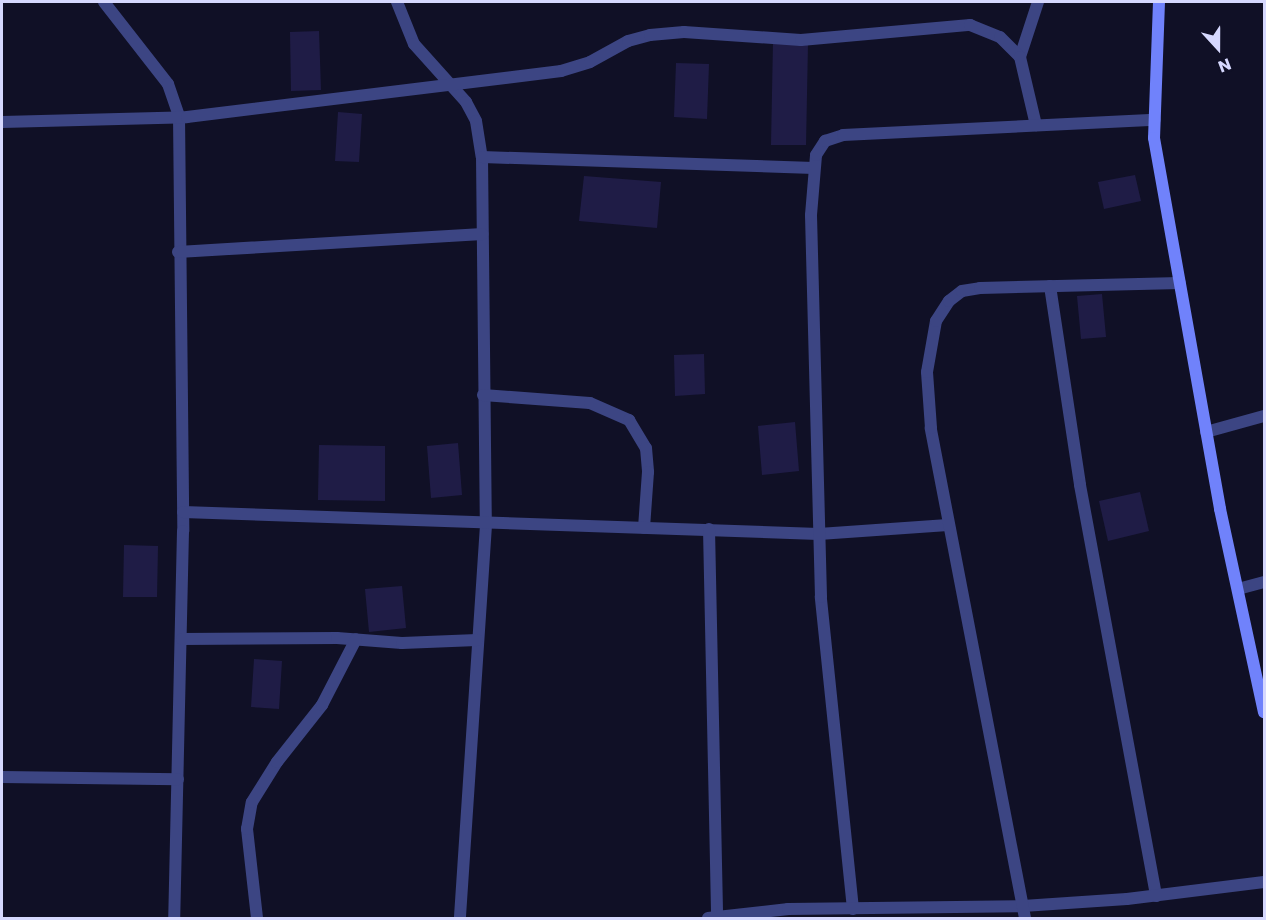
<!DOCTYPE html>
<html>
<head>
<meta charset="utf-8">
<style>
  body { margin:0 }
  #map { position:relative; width:1266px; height:920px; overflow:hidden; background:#101026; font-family:Poppins,sans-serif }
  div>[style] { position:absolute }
  .building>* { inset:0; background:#1f1c46 }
  .street>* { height:12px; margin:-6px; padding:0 6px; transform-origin:6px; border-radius:6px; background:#3c4583 }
  .secondary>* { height:12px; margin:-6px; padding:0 6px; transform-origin:6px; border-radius:6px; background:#7082fb }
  span { translate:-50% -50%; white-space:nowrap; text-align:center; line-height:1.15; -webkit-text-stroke:4.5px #101026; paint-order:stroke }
  .frame { position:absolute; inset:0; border:3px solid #d6d8fe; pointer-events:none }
  .north { position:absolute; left:1188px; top:18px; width:60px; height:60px; -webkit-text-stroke:4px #101026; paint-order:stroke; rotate:159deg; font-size:16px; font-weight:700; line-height:24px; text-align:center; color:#d6d8fe }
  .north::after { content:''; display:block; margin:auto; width:21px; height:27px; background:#d6d8fe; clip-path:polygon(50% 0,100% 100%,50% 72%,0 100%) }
</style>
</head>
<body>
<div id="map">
  <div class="building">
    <i style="clip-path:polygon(319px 31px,321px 90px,291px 91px,290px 32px)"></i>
    <i style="clip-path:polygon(773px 42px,808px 43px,806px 145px,771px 145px)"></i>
    <i style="clip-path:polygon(676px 63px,709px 64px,707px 119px,674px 117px)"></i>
    <i style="clip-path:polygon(338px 112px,362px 114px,359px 162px,335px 161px)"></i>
    <i style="clip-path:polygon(1135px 175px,1141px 201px,1104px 209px,1098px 182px)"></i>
    <i style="clip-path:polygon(584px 176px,661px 182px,657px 228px,579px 221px)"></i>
    <i style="clip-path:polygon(1102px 294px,1106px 337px,1081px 339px,1077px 296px)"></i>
    <i style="clip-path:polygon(704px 354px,705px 394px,675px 396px,674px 355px)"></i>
    <i style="clip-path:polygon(795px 422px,799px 471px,762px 475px,758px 426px)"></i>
    <i style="clip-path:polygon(458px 443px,462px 495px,431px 498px,427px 446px)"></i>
    <i style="clip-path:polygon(319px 445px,385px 446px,385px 501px,318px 500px)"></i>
    <i style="clip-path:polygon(1140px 492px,1149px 531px,1108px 541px,1099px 501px)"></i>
    <i style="clip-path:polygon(124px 545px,158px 546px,157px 597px,123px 597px)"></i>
    <i style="clip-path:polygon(402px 586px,406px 628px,369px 632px,365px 589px)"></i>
    <i style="clip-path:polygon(254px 659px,282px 661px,279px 709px,251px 707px)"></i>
  </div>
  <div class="street">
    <i style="left:104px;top:2px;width:104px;rotate:52deg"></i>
    <i style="left:168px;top:84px;width:34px;rotate:71deg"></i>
    <i style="left:179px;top:116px;width:415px;rotate:89.4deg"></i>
    <i style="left:183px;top:531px;width:387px;rotate:91.3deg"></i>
    <i style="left:397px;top:2px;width:45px;rotate:68deg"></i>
    <i style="left:414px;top:44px;width:78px;rotate:48.1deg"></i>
    <i style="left:466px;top:102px;width:21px;rotate:62deg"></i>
    <i style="left:476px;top:121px;width:36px;rotate:81deg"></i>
    <i style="left:482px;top:157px;width:368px;rotate:89.4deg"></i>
    <i style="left:486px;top:525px;width:394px;rotate:93.8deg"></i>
    <i style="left:1020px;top:57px;width:58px;rotate:-71.9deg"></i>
    <i style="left:2px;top:122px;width:185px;rotate:-1.5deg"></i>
    <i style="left:187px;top:117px;width:377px;rotate:-7deg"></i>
    <i style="left:561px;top:71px;width:30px;rotate:-17deg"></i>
    <i style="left:590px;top:62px;width:43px;rotate:-28.9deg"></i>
    <i style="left:628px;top:41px;width:23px;rotate:-15deg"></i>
    <i style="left:650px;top:35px;width:34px;rotate:-5deg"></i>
    <i style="left:684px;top:32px;width:117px;rotate:3.9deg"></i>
    <i style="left:801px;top:40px;width:170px;rotate:-5.1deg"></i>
    <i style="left:970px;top:25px;width:32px;rotate:22deg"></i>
    <i style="left:1000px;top:37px;width:28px;rotate:45deg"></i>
    <i style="left:1020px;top:57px;width:70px;rotate:76.8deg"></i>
    <i style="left:482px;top:157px;width:332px;rotate:1.9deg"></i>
    <i style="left:178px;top:252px;width:305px;rotate:-3.4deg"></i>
    <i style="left:1050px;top:286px;width:201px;rotate:81.4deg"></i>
    <i style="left:1080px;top:485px;width:418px;rotate:79.5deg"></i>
    <i style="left:483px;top:395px;width:107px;rotate:4.3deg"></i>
    <i style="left:590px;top:403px;width:43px;rotate:23.6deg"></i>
    <i style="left:629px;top:420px;width:33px;rotate:59deg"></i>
    <i style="left:646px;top:448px;width:24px;rotate:85deg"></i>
    <i style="left:648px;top:472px;width:56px;rotate:94.1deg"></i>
    <i style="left:1206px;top:432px;width:60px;rotate:-15.4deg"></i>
    <i style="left:183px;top:512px;width:636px;rotate:1.98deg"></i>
    <i style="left:819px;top:534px;width:129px;rotate:-4deg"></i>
    <i style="left:709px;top:529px;width:388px;rotate:88.8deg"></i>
    <i style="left:1238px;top:589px;width:27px;rotate:-15deg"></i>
    <i style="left:182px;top:639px;width:155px;rotate:-0.4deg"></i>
    <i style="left:337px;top:638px;width:65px;rotate:4.4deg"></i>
    <i style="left:402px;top:643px;width:75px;rotate:-2.3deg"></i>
    <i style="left:2px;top:777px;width:176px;rotate:0.7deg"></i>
    <i style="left:853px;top:909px;width:314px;rotate:-95.9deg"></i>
    <i style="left:821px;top:597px;width:382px;rotate:-91.5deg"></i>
    <i style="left:811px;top:215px;width:60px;rotate:-85.2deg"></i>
    <i style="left:816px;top:155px;width:17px;rotate:-57deg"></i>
    <i style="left:825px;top:141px;width:19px;rotate:-18deg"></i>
    <i style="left:843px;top:135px;width:312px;rotate:-2.8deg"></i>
    <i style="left:257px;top:918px;width:90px;rotate:-96.4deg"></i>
    <i style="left:247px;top:829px;width:27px;rotate:-80deg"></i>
    <i style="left:252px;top:802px;width:47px;rotate:-58deg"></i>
    <i style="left:277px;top:762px;width:73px;rotate:-51.7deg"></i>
    <i style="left:322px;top:705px;width:74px;rotate:-62.7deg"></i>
    <i style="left:708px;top:918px;width:81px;rotate:-6.4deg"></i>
    <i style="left:788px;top:909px;width:235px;rotate:-0.7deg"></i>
    <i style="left:1023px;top:906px;width:104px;rotate:-3.9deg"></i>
    <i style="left:1127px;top:899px;width:138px;rotate:-7.1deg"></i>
    <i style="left:1025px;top:918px;width:499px;rotate:-100.9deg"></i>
    <i style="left:931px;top:428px;width:56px;rotate:-94.1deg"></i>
    <i style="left:927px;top:372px;width:52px;rotate:-80deg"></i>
    <i style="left:936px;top:321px;width:24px;rotate:-57deg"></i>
    <i style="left:949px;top:301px;width:16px;rotate:-38deg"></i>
    <i style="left:962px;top:291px;width:18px;rotate:-9deg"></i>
    <i style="left:980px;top:288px;width:200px;rotate:-1.4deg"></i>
  </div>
  <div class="secondary">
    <i style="left:1159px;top:2px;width:136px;rotate:92.1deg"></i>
    <i style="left:1154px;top:138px;width:377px;rotate:79.9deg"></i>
    <i style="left:1220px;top:509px;width:208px;rotate:77.8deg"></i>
  </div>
  <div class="frame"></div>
  <div class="north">N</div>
</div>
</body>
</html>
